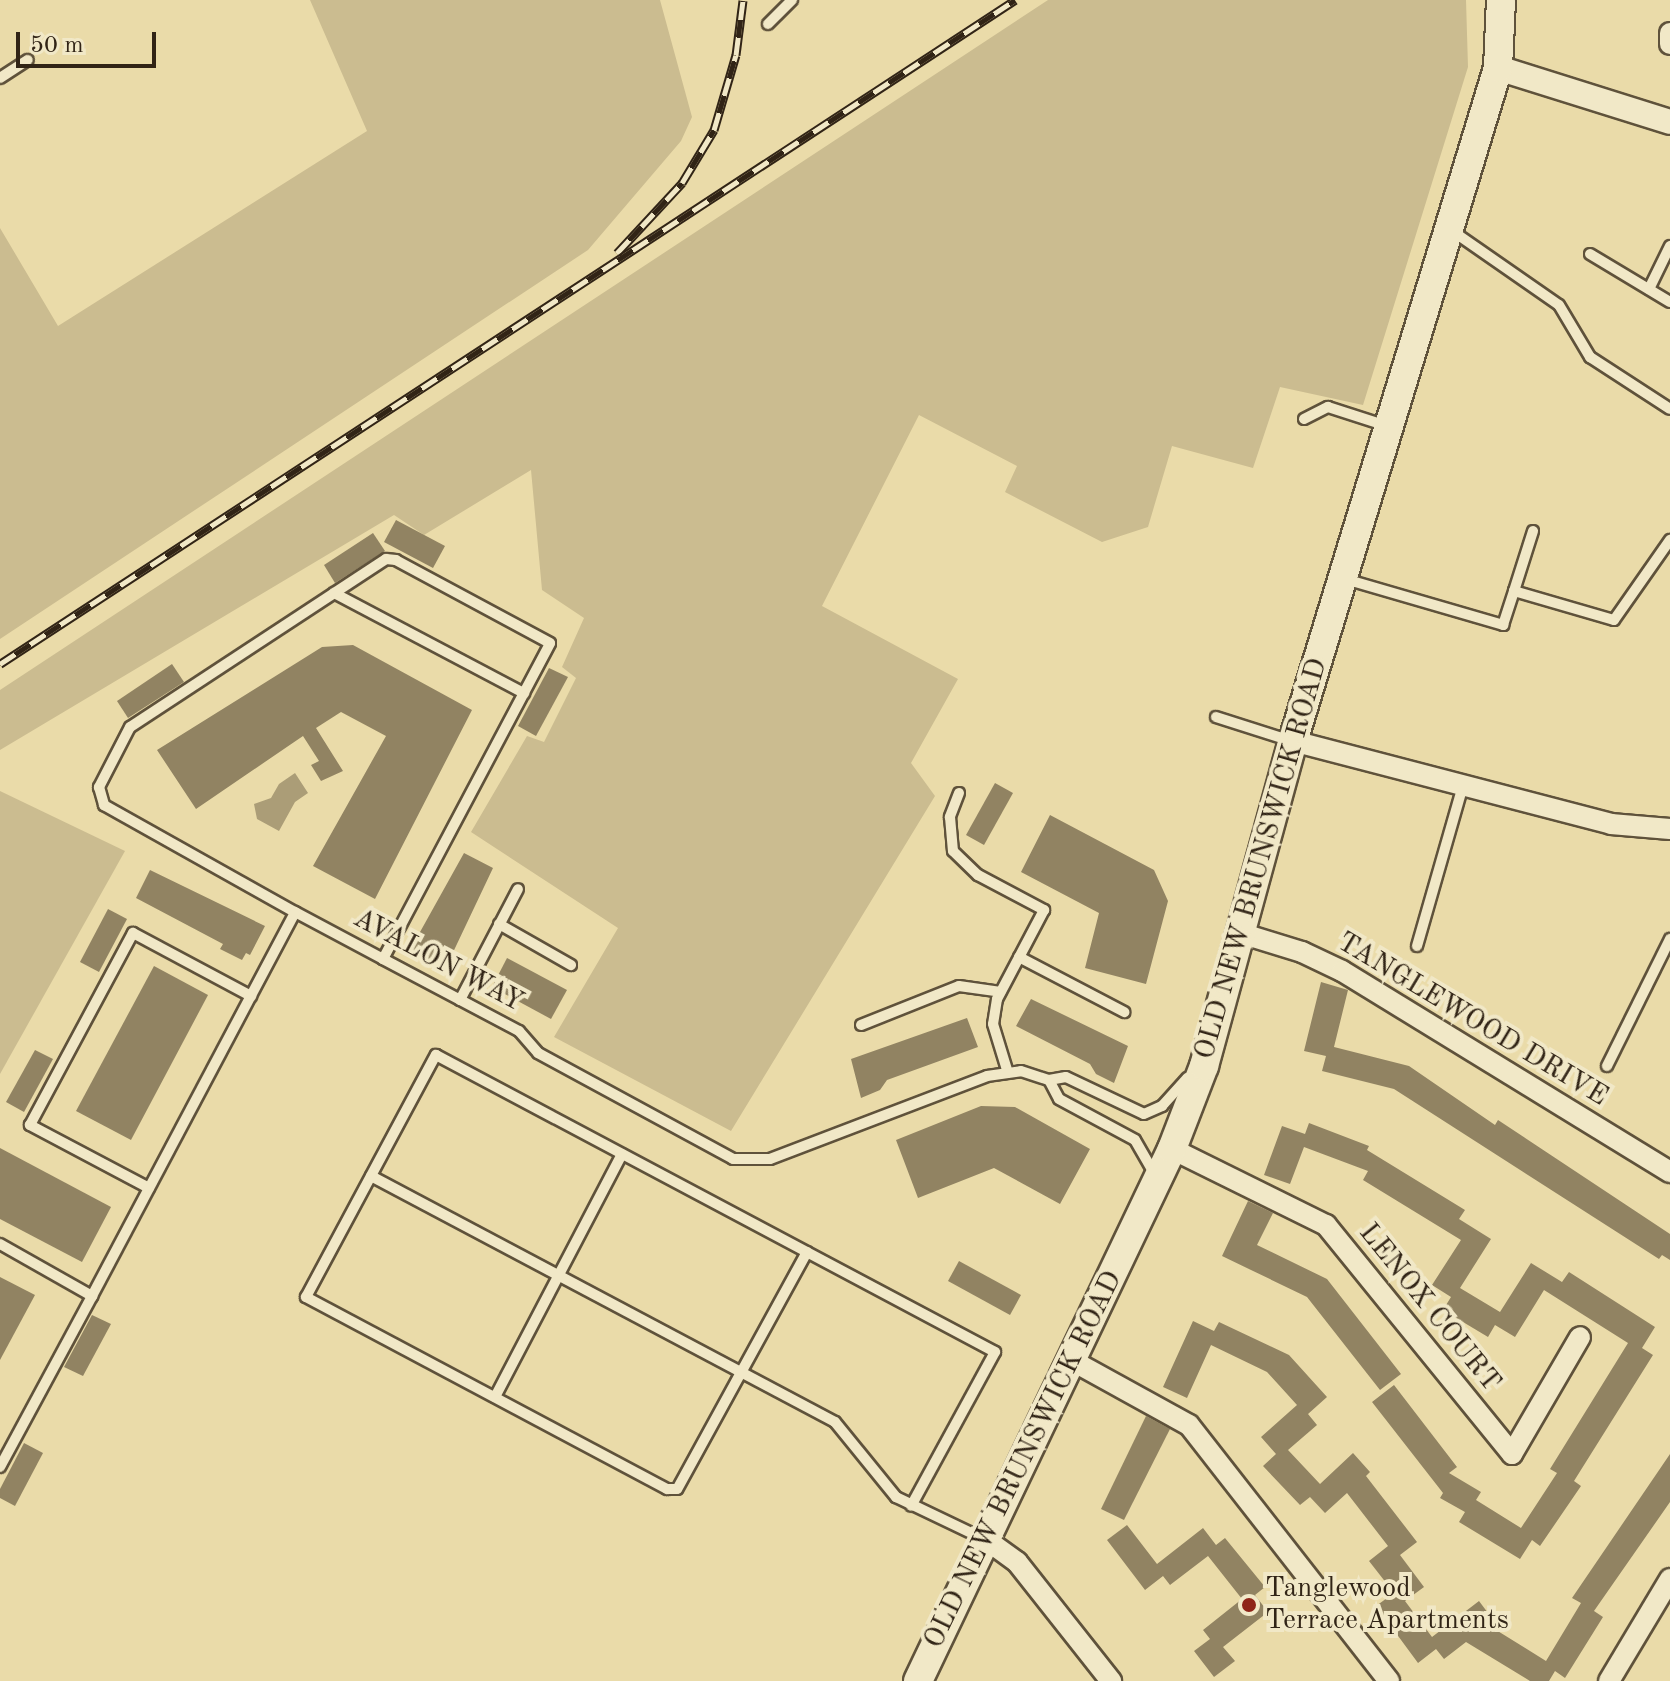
<!DOCTYPE html>
<html>
<head>
<meta charset="utf-8">
<style>
  body { margin:0 }
  #map { position:relative; width:1670px; height:1681px; overflow:hidden; background:#eadba9; font-family:"Old Standard TT",serif }
  div>[style] { position:absolute }
  .green>* { inset:0; background:#cbbc90 }
  .water>* { inset:0; background:#ab9d77 }
  .building>* { inset:0; background:#918362 }
  .roads { filter:drop-shadow(2px 0 #5f523b) drop-shadow(-2px 0 #5f523b) drop-shadow(0 2px #5f523b) drop-shadow(0 -2px #5f523b) }
  .service>* { height:10px; margin:-5px; padding:0 5px; transform-origin:5px; border-radius:5px; background:#f1e8c7 }
  .minor>* { height:20px; margin:-10px; padding:0 10px; transform-origin:10px; border-radius:10px; background:#f1e8c7 }
  .tertiary>* { height:24px; margin:-12px; padding:0 12px; transform-origin:12px; border-radius:12px; background:#f1e8c7 }
  .secondary>* { height:28px; margin:-14px; padding:0 14px; transform-origin:14px; border-radius:14px; background:#f1e8c7 }
  .rail>* { height:9px; margin-top:-4.5px; transform-origin:0; background:repeating-linear-gradient(90deg,#f1e8c7 0 18px,#312416 0 36px); box-sizing:border-box; border-block:2px solid #312416 }
  .dots>* { width:22px; height:22px; translate:-50% -50%; box-sizing:border-box; border:4px solid #f1e8c7; border-radius:50% }
  span { translate:-50% -50%; white-space:nowrap; text-align:center; line-height:1.15; -webkit-text-stroke:8px #f1e8c7; paint-order:stroke }
  .street-label { font-size:28px; color:#312416 }
  .poi-label { font-size:28px; color:#312416 }
  .left { translate:0 -50%; text-align:left }
  .scale { position:absolute; left:16px; top:32px; width:140px; height:36px; box-sizing:border-box; border:4px solid #312416; border-top:0; padding-left:10px; font-size:24px; line-height:28px; white-space:nowrap; color:#312416; -webkit-text-stroke:6px #f1e8c7; paint-order:stroke }
</style>
</head>
<body>
<div id="map">
  <div class="green">
    <i style="clip-path:polygon(310px 0,660px 0,692px 117px,681px 141px,588px 250px,0 639px,0 228px,58px 326px,367px 131px)"></i>
    <i style="clip-path:polygon(1048px 0,1466px 0,1468px 67px,1363px 405px,1280px 387px,1253px 468px,1172px 446px,1148px 527px,1102px 542px,1005px 492px,1017px 466px,919px 415px,822px 606px,958px 679px,911px 763px,935px 796px,731px 1131px,554px 1037px,618px 928px,471px 832px,527px 736px,544px 742px,576px 678px,562px 667px,584px 618px,542px 590px,531px 470px,424px 535px,394px 515px,0 750px,0 690px)"></i>
    <i style="clip-path:polygon(0 791px,125px 851px,0 1074px)"></i>
  </div>
  <div class="water">
    <i style="clip-path:polygon(295px 773px,308px 793px,295px 802px,279px 831px,257px 819px,254px 804px,271px 798px,279px 784px)"></i>
  </div>
  <div class="building">
    <i style="clip-path:polygon(396px 520px,445px 546px,433px 568px,384px 542px)"></i>
    <i style="clip-path:polygon(373px 533px,385px 551px,335px 583px,324px 565px)"></i>
    <i style="clip-path:polygon(353px 645px,472px 710px,375px 899px,313px 866px,386px 736px,341px 712px,316px 728px,343px 771px,321px 781px,311px 765px,319px 761px,303px 736px,196px 809px,157px 750px,322px 647px)"></i>
    <i style="clip-path:polygon(172px 664px,184px 682px,128px 718px,117px 701px)"></i>
    <i style="clip-path:polygon(549px 668px,568px 677px,536px 736px,518px 726px)"></i>
    <i style="clip-path:polygon(995px 783px,1013px 793px,984px 845px,966px 835px)"></i>
    <i style="clip-path:polygon(1050px 815px,1154px 870px,1168px 901px,1146px 984px,1085px 968px,1099px 913px,1021px 872px)"></i>
    <i style="clip-path:polygon(464px 853px,493px 868px,447px 965px,439px 961px,437px 965px,410px 950px)"></i>
    <i style="clip-path:polygon(150px 870px,265px 926px,250px 955px,246px 953px,242px 960px,220px 949px,223px 944px,136px 898px)"></i>
    <i style="clip-path:polygon(108px 909px,127px 919px,99px 972px,80px 962px)"></i>
    <i style="clip-path:polygon(507px 958px,567px 990px,551px 1019px,492px 987px)"></i>
    <i style="clip-path:polygon(154px 966px,208px 995px,131px 1140px,76px 1111px)"></i>
    <i style="clip-path:polygon(1321px 982px,1348px 990px,1334px 1047px,1409px 1066px,1495px 1125px,1498px 1120px,1670px 1234px,1670px 1260px,1662px 1255px,1659px 1259px,1394px 1089px,1322px 1071px,1326px 1056px,1304px 1051px)"></i>
    <i style="clip-path:polygon(1031px 999px,1128px 1046px,1114px 1083px,1096px 1074px,1090px 1064px,1016px 1026px)"></i>
    <i style="clip-path:polygon(967px 1018px,978px 1047px,887px 1080px,880px 1090px,861px 1098px,851px 1059px)"></i>
    <i style="clip-path:polygon(35px 1050px,53px 1059px,24px 1112px,6px 1102px)"></i>
    <i style="clip-path:polygon(981px 1106px,1015px 1107px,1090px 1149px,1060px 1204px,994px 1168px,918px 1198px,896px 1140px)"></i>
    <i style="clip-path:polygon(1309px 1123px,1369px 1146px,1367px 1150px,1465px 1210px,1459px 1219px,1491px 1239px,1460px 1288px,1500px 1312px,1531px 1263px,1562px 1282px,1569px 1272px,1655px 1327px,1642px 1348px,1653px 1355px,1574px 1481px,1581px 1486px,1540px 1546px,1532px 1540px,1520px 1559px,1459px 1522px,1465px 1512px,1440px 1498px,1443px 1493px,1372px 1402px,1394px 1385px,1457px 1467px,1449px 1473px,1481px 1492px,1476px 1500px,1521px 1528px,1557px 1473px,1550px 1469px,1628px 1343px,1544px 1290px,1515px 1337px,1495px 1325px,1488px 1337px,1443px 1310px,1451px 1297px,1432px 1285px,1461px 1240px,1363px 1180px,1368px 1171px,1304px 1147px,1290px 1184px,1264px 1175px,1282px 1126px,1305px 1134px)"></i>
    <i style="clip-path:polygon(0 1148px,111px 1207px,82px 1262px,0 1219px)"></i>
    <i style="clip-path:polygon(1248px 1201px,1273px 1213px,1257px 1245px,1327px 1279px,1401px 1374px,1380px 1390px,1307px 1297px,1222px 1256px)"></i>
    <i style="clip-path:polygon(959px 1261px,1021px 1295px,1010px 1315px,948px 1281px)"></i>
    <i style="clip-path:polygon(0 1277px,35px 1295px,0 1360px)"></i>
    <i style="clip-path:polygon(92px 1315px,111px 1324px,83px 1376px,64px 1367px)"></i>
    <i style="clip-path:polygon(1193px 1321px,1214px 1331px,1219px 1322px,1289px 1355px,1327px 1397px,1308px 1414px,1317px 1425px,1288px 1450px,1320px 1484px,1353px 1453px,1370px 1472px,1366px 1476px,1417px 1542px,1400px 1555px,1424px 1587px,1405px 1601px,1432px 1637px,1479px 1601px,1494px 1621px,1488px 1625px,1546px 1661px,1581px 1603px,1572px 1598px,1670px 1454px,1670px 1502px,1594px 1611px,1603px 1617px,1565px 1678px,1555px 1671px,1549px 1681px,1530px 1681px,1466px 1642px,1444px 1659px,1436px 1649px,1418px 1663px,1376px 1606px,1394px 1593px,1369px 1561px,1388px 1546px,1347px 1493px,1325px 1513px,1310px 1497px,1300px 1505px,1263px 1466px,1276px 1454px,1261px 1437px,1297px 1405px,1267px 1372px,1211px 1345px,1187px 1398px,1163px 1387px)"></i>
    <i style="clip-path:polygon(1146px 1416px,1170px 1429px,1124px 1520px,1101px 1509px)"></i>
    <i style="clip-path:polygon(24px 1443px,43px 1453px,15px 1506px,0 1498px,0 1489px)"></i>
    <i style="clip-path:polygon(1127px 1525px,1157px 1564px,1203px 1528px,1216px 1545px,1225px 1538px,1265px 1587px,1255px 1595px,1268px 1612px,1223px 1647px,1235px 1661px,1214px 1677px,1194px 1651px,1210px 1639px,1203px 1630px,1242px 1599px,1208px 1556px,1170px 1585px,1163px 1576px,1145px 1590px,1107px 1540px)"></i>
  </div>
  <div class="roads">
    <div class="service">
      <i style="left:768px;top:24px;width:34px;rotate:-45deg"></i>
      <i style="left:0;top:78px;width:33px;rotate:-33deg"></i>
      <i style="left:1451px;top:230px;width:131px;rotate:34.8deg"></i>
      <i style="left:1559px;top:305px;width:61px;rotate:59.2deg"></i>
      <i style="left:1590px;top:357px;width:95px;rotate:33deg"></i>
      <i style="left:1590px;top:254px;width:93px;rotate:31deg"></i>
      <i style="left:1649px;top:289px;width:48px;rotate:-64deg"></i>
      <i style="left:1304px;top:419px;width:27px;rotate:-27deg"></i>
      <i style="left:1328px;top:407px;width:62px;rotate:17.9deg"></i>
      <i style="left:1345px;top:579px;width:165px;rotate:16.2deg"></i>
      <i style="left:1503px;top:625px;width:36px;rotate:-72deg"></i>
      <i style="left:1514px;top:591px;width:104px;rotate:16.2deg"></i>
      <i style="left:1614px;top:620px;width:98px;rotate:-55deg"></i>
      <i style="left:1514px;top:591px;width:63px;rotate:-72.4deg"></i>
      <i style="left:334px;top:593px;width:215px;rotate:27.8deg"></i>
      <i style="left:1216px;top:717px;width:79px;rotate:17.7deg"></i>
      <i style="left:959px;top:793px;width:26px;rotate:111deg"></i>
      <i style="left:950px;top:817px;width:34px;rotate:85deg"></i>
      <i style="left:953px;top:851px;width:35px;rotate:44deg"></i>
      <i style="left:978px;top:875px;width:75px;rotate:27.9deg"></i>
      <i style="left:1044px;top:910px;width:101px;rotate:117.8deg"></i>
      <i style="left:997px;top:999px;width:25px;rotate:99deg"></i>
      <i style="left:993px;top:1024px;width:51px;rotate:73deg"></i>
      <i style="left:499px;top:924px;width:83px;rotate:29.7deg"></i>
      <i style="left:1417px;top:946px;width:166px;rotate:-74deg"></i>
      <i style="left:1019px;top:957px;width:119px;rotate:27.6deg"></i>
      <i style="left:383px;top:959px;width:357px;rotate:-62.1deg"></i>
      <i style="left:550px;top:643px;width:175px;rotate:-151.7deg"></i>
      <i style="left:396px;top:560px;width:10px;rotate:-174deg"></i>
      <i style="left:386px;top:559px;width:306px;rotate:146.7deg"></i>
      <i style="left:130px;top:727px;width:68px;rotate:117.3deg"></i>
      <i style="left:99px;top:787px;width:19px;rotate:74deg"></i>
      <i style="left:104px;top:805px;width:219px;rotate:29.3deg"></i>
      <i style="left:295px;top:912px;width:100px;rotate:28.1deg"></i>
      <i style="left:383px;top:959px;width:154px;rotate:27.9deg"></i>
      <i style="left:519px;top:1031px;width:29px;rotate:49deg"></i>
      <i style="left:538px;top:1053px;width:222px;rotate:28.5deg"></i>
      <i style="left:733px;top:1159px;width:37px"></i>
      <i style="left:770px;top:1159px;width:232px;rotate:-20.9deg"></i>
      <i style="left:987px;top:1076px;width:34px;rotate:-8deg"></i>
      <i style="left:1021px;top:1071px;width:29px;rotate:18deg"></i>
      <i style="left:1049px;top:1080px;width:17px;rotate:-10deg"></i>
      <i style="left:1066px;top:1077px;width:86px;rotate:25.4deg"></i>
      <i style="left:1144px;top:1114px;width:20px;rotate:-24deg"></i>
      <i style="left:1162px;top:1106px;width:38px;rotate:-48deg"></i>
      <i style="left:460px;top:1000px;width:125px;rotate:-62.4deg"></i>
      <i style="left:861px;top:1025px;width:105px;rotate:-21.7deg"></i>
      <i style="left:959px;top:986px;width:42px;rotate:8.1deg"></i>
      <i style="left:1607px;top:1066px;width:142px;rotate:-63.6deg"></i>
      <i style="left:1049px;top:1080px;width:21px;rotate:62deg"></i>
      <i style="left:1059px;top:1099px;width:86px;rotate:28.3deg"></i>
      <i style="left:1135px;top:1140px;width:38px;rotate:60deg"></i>
      <i style="left:371px;top:1176px;width:525px;rotate:27.93deg"></i>
      <i style="left:835px;top:1422px;width:97px;rotate:50.9deg"></i>
      <i style="left:896px;top:1497px;width:95px;rotate:25.5deg"></i>
      <i style="left:149px;top:1188px;width:135px;rotate:-152.1deg"></i>
      <i style="left:30px;top:1125px;width:218px;rotate:-61.8deg"></i>
      <i style="left:133px;top:933px;width:134px;rotate:28.1deg"></i>
      <i style="left:0;top:1244px;width:106px;rotate:29.5deg"></i>
      <i style="left:92px;top:1296px;width:434px;rotate:-62.1deg"></i>
      <i style="left:807px;top:1252px;width:270px;rotate:118.7deg"></i>
      <i style="left:677px;top:1489px;width:10px;rotate:180deg"></i>
      <i style="left:667px;top:1489px;width:409px;rotate:-152deg"></i>
      <i style="left:306px;top:1297px;width:275px;rotate:-61.8deg"></i>
      <i style="left:436px;top:1055px;width:633px;rotate:27.98deg"></i>
      <i style="left:995px;top:1352px;width:175px;rotate:118.6deg"></i>
      <i style="left:495px;top:1397px;width:274px;rotate:-62.4deg"></i>
      <i style="left:0;top:1467px;width:194px;rotate:-61.7deg"></i>
    </div>
    <div class="minor">
      <i style="left:1670px;top:33px;width:11px;rotate:90deg"></i>
      <i style="left:1293px;top:741px;width:329px;rotate:14.6deg"></i>
      <i style="left:1611px;top:824px;width:59px;rotate:4.8deg"></i>
      <i style="left:1237px;top:932px;width:68px;rotate:17.1deg"></i>
      <i style="left:1302px;top:952px;width:44px;rotate:25.4deg"></i>
      <i style="left:1342px;top:971px;width:385px;rotate:31.5deg"></i>
      <i style="left:1172px;top:1149px;width:172px;rotate:26.3deg"></i>
      <i style="left:1326px;top:1225px;width:295px;rotate:50.9deg"></i>
      <i style="left:1512px;top:1454px;width:135px;rotate:-59.8deg"></i>
      <i style="left:1073px;top:1361px;width:132px;rotate:28.9deg"></i>
      <i style="left:1189px;top:1425px;width:325px;rotate:52deg"></i>
      <i style="left:988px;top:1541px;width:36px;rotate:36deg"></i>
      <i style="left:1017px;top:1562px;width:152px;rotate:51.7deg"></i>
      <i style="left:1609px;top:1681px;width:119px;rotate:-59.1deg"></i>
    </div>
    <div class="tertiary">
      <i style="left:1498px;top:68px;width:180px;rotate:17.4deg"></i>
    </div>
    <div class="secondary">
      <i style="left:918px;top:1681px;width:590px;rotate:-64.48deg"></i>
      <i style="left:1172px;top:1149px;width:89px;rotate:-68.9deg"></i>
      <i style="left:1204px;top:1066px;width:337px;rotate:-74.7deg"></i>
      <i style="left:1293px;top:741px;width:704px;rotate:-73.06deg"></i>
      <i style="left:1498px;top:68px;width:68px;rotate:-87.5deg"></i>
    </div>
  </div>
  <div class="rail">
    <i style="left:617px;top:253px;width:96px;rotate:-47.1deg"></i>
    <i style="left:682px;top:183px;width:62px;rotate:-58.9deg"></i>
    <i style="left:714px;top:130px;width:78px;rotate:-73.7deg"></i>
    <i style="left:736px;top:55px;width:55px;rotate:-82.7deg"></i>
    <i style="left:0;top:664px;width:1213px;rotate:-33.19deg"></i>
  </div>
  <div class="dots">
    <i style="left:1249px;top:1605px;background:#8f2418"></i>
  </div>
  <div class="street-label">
    <span style="left:1262px;top:859px;rotate:-74deg">OLD NEW BRUNSWICK ROAD</span>
    <span style="left:438px;top:961px;rotate:28deg">AVALON WAY</span>
    <span style="left:1472px;top:1020px;rotate:31deg">TANGLEWOOD DRIVE</span>
    <span style="left:1429px;top:1308px;rotate:51deg">LENOX COURT</span>
    <span style="left:1024px;top:1460px;rotate:-64deg">OLD NEW BRUNSWICK ROAD</span>
  </div>
  <div class="poi-label">
    <span class="left" style="left:1265px;top:1605px">Tanglewood<br>Terrace Apartments</span>
  </div>
  <div class="scale">50 m</div>
</div>
</body>
</html>
